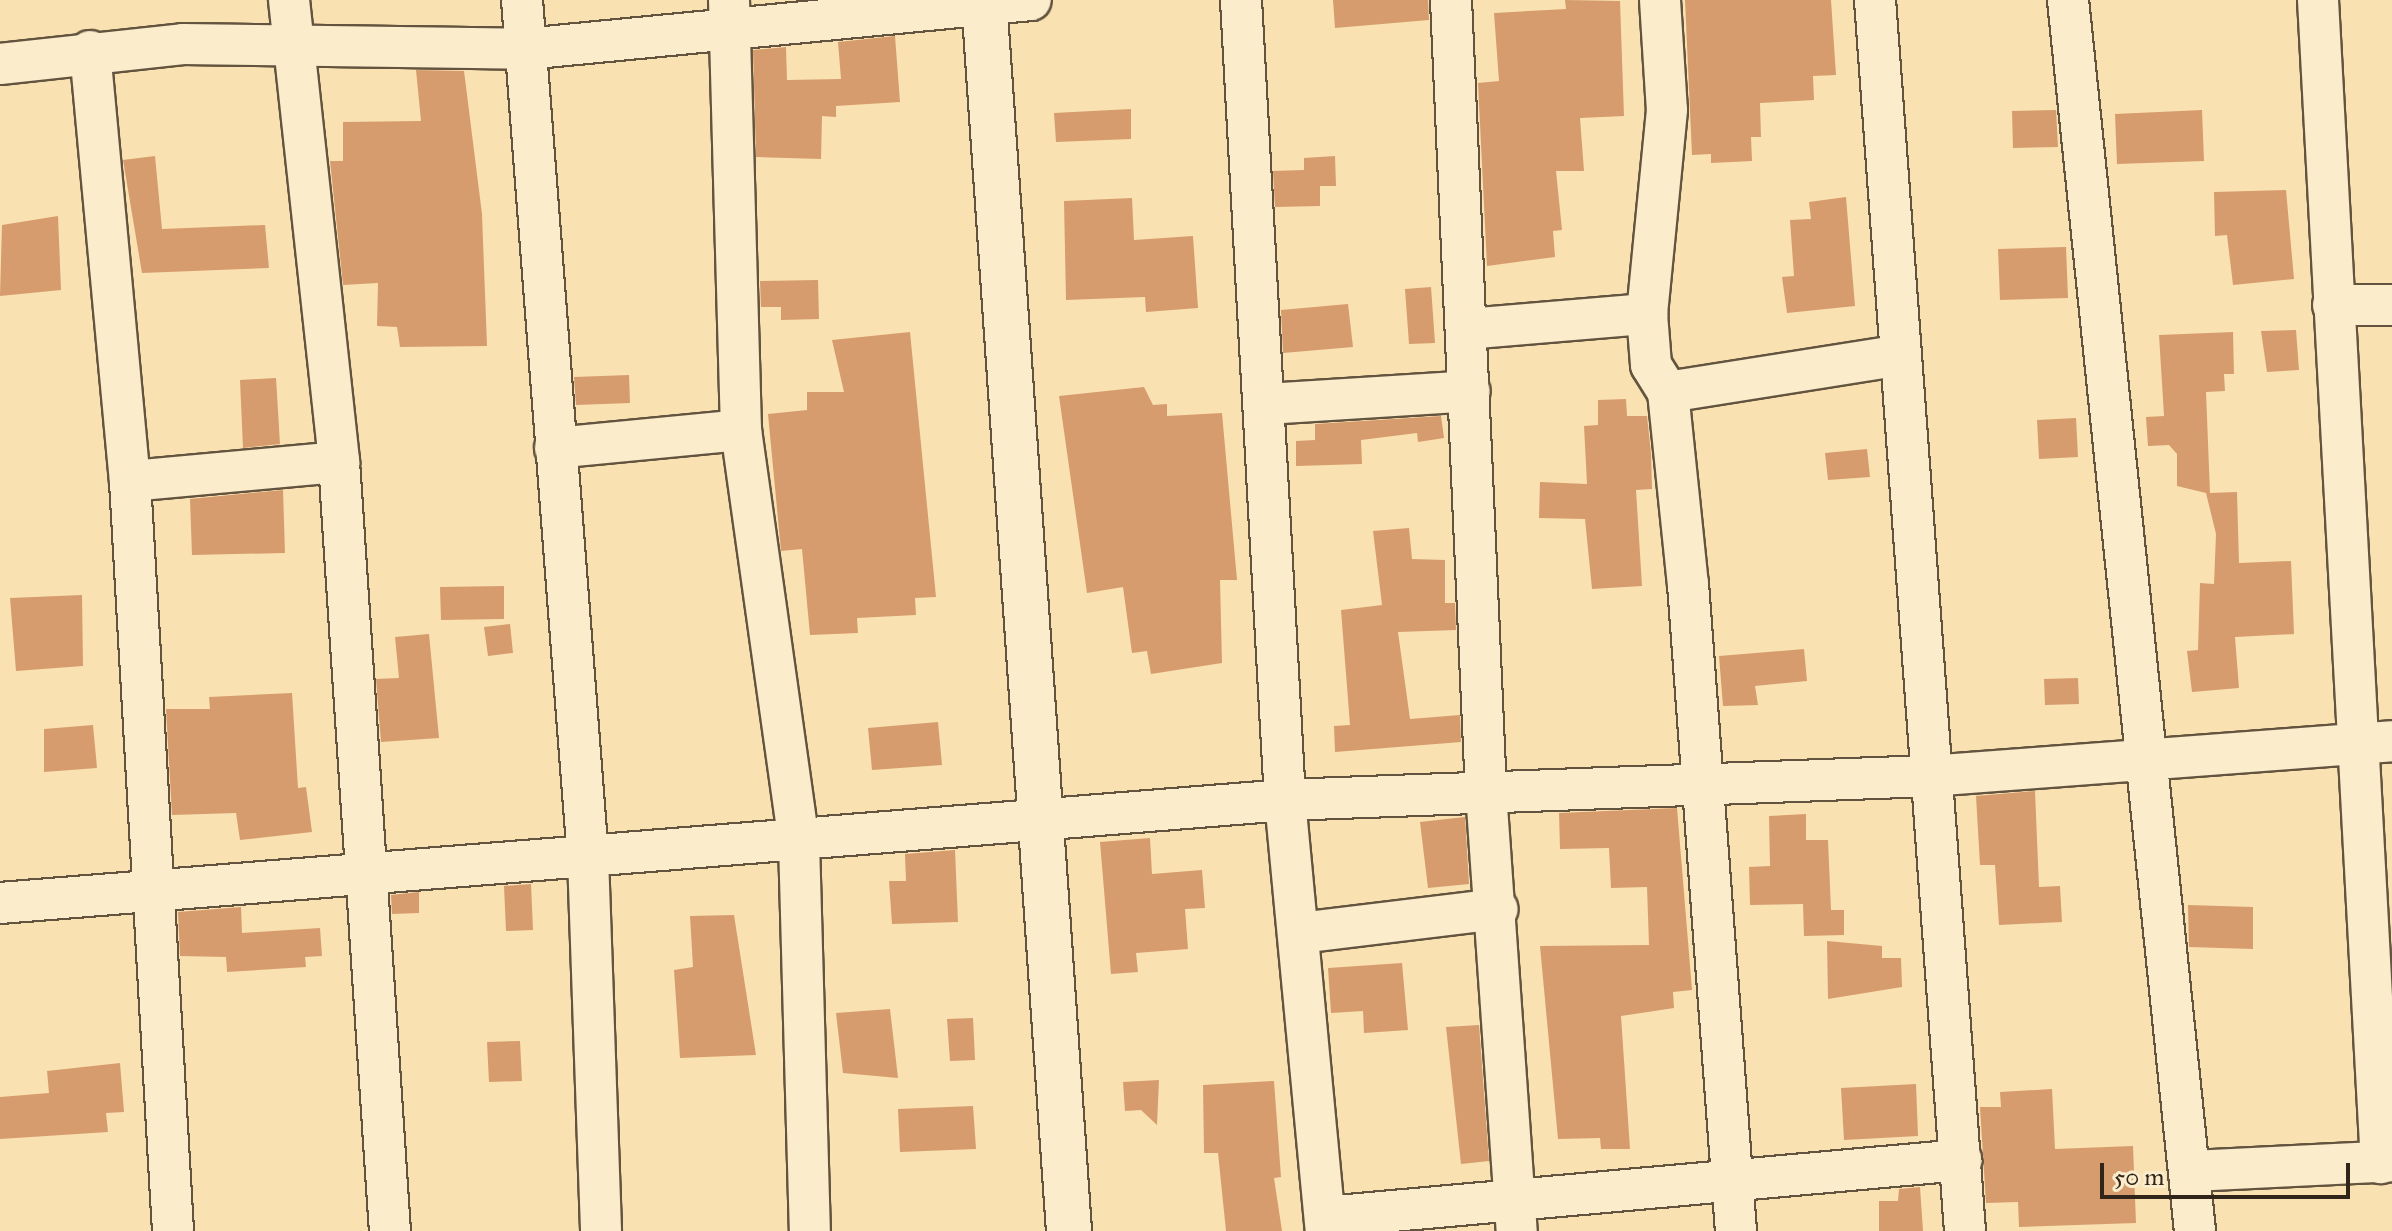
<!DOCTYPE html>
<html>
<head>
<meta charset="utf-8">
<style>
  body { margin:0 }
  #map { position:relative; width:2392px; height:1231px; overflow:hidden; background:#f9e1b1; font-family:"IM FELL Great Primer",serif }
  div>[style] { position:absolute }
  .building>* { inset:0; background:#d79c6e }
  .roads { filter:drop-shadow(2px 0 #63543f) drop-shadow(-2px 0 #63543f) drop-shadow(0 2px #63543f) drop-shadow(0 -2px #63543f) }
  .street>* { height:40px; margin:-20px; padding:0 20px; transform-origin:20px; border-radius:20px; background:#fbeccc }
  .secondary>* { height:44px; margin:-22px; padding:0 22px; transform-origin:22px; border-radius:22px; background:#fbeccc }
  span { translate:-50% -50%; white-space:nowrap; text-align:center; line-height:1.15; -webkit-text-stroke:6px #fbeccc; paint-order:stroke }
  .scale { position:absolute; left:2100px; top:1163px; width:250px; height:36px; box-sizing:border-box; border:4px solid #312519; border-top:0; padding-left:10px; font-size:24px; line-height:28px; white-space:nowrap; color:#312519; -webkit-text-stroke:6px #fbeccc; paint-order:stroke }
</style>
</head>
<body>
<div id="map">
  <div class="building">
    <i style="clip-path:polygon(1333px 0,1428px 0,1429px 20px,1335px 28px)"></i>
    <i style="clip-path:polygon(1565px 0,1620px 1px,1624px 116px,1580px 118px,1584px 171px,1556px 171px,1562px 230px,1553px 231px,1555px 257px,1487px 266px,1478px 83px,1499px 81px,1494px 13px,1566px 9px)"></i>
    <i style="clip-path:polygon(1685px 0,1831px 0,1836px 75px,1813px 76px,1814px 100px,1760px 103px,1761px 137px,1751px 137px,1752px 161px,1711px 163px,1711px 154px,1692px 155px)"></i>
    <i style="clip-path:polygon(895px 36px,900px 102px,836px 106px,836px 117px,822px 116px,821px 159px,756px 157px,753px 50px,786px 47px,787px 80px,841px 79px,838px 42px)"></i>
    <i style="clip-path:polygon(416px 70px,464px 71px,482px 214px,487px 346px,400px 347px,397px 327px,377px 326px,378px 283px,343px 285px,330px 161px,343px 161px,343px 122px,421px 121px)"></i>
    <i style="clip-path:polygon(1131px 109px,1131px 139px,1056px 142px,1054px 113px)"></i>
    <i style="clip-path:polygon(2056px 110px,2058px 147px,2013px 148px,2012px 111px)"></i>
    <i style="clip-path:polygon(2202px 110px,2204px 161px,2117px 164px,2115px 114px)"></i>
    <i style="clip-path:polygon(155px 156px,162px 229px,265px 225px,269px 268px,142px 273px,123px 160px)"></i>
    <i style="clip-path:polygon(1335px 156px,1336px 186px,1320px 186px,1320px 206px,1275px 207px,1273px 171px,1304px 170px,1304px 158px)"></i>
    <i style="clip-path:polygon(2286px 190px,2294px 279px,2233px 285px,2227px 235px,2215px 236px,2214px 192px)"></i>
    <i style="clip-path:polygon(1846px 197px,1855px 306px,1787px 313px,1782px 277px,1794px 276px,1790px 220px,1811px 219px,1809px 202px)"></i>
    <i style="clip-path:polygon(1132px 198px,1134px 240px,1193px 236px,1198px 308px,1146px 312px,1145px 297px,1066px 300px,1064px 201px)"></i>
    <i style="clip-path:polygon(58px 216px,61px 290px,0 296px,2px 225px)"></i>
    <i style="clip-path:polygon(2066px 247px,2068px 298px,2000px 300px,1998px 249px)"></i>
    <i style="clip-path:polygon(818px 280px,819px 319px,781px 320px,781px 307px,761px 307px,760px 281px)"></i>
    <i style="clip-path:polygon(1431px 287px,1435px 343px,1409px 344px,1405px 289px)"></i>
    <i style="clip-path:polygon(1348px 304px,1353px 347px,1283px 353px,1281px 310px)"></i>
    <i style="clip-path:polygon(2296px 330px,2299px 370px,2267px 372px,2261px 331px)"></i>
    <i style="clip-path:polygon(910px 332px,936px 597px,915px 598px,916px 615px,857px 618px,858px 633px,810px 635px,802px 549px,781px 551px,768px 414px,807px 410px,807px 392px,844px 392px,832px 340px)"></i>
    <i style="clip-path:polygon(2233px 332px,2234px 374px,2224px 374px,2225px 391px,2206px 392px,2210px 493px,2237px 492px,2239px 563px,2291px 561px,2294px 634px,2235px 637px,2239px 688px,2192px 692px,2187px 651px,2198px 650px,2200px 583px,2214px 584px,2216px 534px,2206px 493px,2177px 486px,2177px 454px,2169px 445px,2148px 446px,2146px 417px,2164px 416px,2159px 335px)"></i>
    <i style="clip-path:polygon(629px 375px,630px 403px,576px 405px,574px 377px)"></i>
    <i style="clip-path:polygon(276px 378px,280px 444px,243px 448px,240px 380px)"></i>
    <i style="clip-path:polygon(1144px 387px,1153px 405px,1167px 404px,1167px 416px,1222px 413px,1237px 580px,1220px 580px,1222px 663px,1151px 674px,1147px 651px,1132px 653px,1123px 587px,1087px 593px,1059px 396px)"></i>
    <i style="clip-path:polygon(1626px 399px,1627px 416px,1647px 416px,1651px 453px,1652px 489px,1636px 490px,1642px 586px,1592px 589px,1585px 519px,1539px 518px,1540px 482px,1587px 484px,1584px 426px,1598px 425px,1598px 400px)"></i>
    <i style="clip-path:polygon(1441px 416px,1444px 438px,1418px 442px,1417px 433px,1361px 440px,1362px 464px,1296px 466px,1296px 441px,1315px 440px,1315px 424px)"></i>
    <i style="clip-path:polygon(2076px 418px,2078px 457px,2039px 459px,2037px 420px)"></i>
    <i style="clip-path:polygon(1867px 449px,1870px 477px,1828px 480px,1825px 453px)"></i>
    <i style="clip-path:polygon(283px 490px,285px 553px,192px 555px,190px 499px)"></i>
    <i style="clip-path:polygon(1409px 528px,1412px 559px,1445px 560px,1445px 603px,1455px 603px,1456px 630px,1398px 632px,1410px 719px,1460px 715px,1461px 742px,1335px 752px,1334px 726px,1350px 725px,1341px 610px,1382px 605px,1373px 531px)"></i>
    <i style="clip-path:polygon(504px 586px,504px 619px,441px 620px,440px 587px)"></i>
    <i style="clip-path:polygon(82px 595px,83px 666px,16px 671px,10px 598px)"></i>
    <i style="clip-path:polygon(510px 624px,513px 653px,488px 656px,484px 627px)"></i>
    <i style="clip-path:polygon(429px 634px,439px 738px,381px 742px,376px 679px,399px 678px,395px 637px)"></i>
    <i style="clip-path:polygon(1804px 649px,1807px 681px,1755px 686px,1758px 705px,1723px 706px,1719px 656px)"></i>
    <i style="clip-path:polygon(2078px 678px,2079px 704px,2045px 705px,2044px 679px)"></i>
    <i style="clip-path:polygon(292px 693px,298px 788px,306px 787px,312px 832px,240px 840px,236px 813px,172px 815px,166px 709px,210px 709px,209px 697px)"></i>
    <i style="clip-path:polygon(938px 722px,942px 765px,872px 770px,868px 728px)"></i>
    <i style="clip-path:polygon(93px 725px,97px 768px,44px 772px,44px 729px)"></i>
    <i style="clip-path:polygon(2035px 791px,2039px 887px,2060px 886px,2062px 922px,1999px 925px,1995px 865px,1980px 865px,1976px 796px)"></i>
    <i style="clip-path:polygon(1677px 808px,1692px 990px,1673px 992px,1674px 1008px,1621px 1016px,1630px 1149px,1601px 1149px,1600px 1138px,1558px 1139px,1540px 946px,1649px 945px,1647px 887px,1611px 888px,1609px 848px,1560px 849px,1559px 813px)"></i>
    <i style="clip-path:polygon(1806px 814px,1806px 840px,1828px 840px,1831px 910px,1844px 910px,1844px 935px,1804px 936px,1803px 904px,1750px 905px,1749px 867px,1770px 866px,1769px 816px)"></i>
    <i style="clip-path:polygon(1465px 817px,1469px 884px,1428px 888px,1420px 822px)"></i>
    <i style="clip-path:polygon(1150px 838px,1152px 874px,1202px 870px,1205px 908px,1185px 909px,1188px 949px,1136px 953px,1138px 972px,1111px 974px,1100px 842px)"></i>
    <i style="clip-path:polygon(955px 850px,958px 922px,892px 924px,889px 881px,906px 881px,905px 854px)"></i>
    <i style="clip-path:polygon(531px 884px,533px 930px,506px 931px,504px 886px)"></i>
    <i style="clip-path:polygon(419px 892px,419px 913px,392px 914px,391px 895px)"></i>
    <i style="clip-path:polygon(2188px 905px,2253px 907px,2253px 949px,2189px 947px)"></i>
    <i style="clip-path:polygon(241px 907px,242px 933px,320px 928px,322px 956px,305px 957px,306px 967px,227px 972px,226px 957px,180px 956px,178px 912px)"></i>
    <i style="clip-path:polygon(734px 915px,756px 1055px,680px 1058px,674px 970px,693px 967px,690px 916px)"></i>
    <i style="clip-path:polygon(1827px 941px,1882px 946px,1882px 958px,1901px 958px,1902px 987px,1828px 999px)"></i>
    <i style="clip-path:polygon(1402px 963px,1408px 1030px,1364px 1033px,1363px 1011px,1331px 1013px,1328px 968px)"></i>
    <i style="clip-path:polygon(890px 1009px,898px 1078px,843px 1073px,836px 1013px)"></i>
    <i style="clip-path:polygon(973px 1018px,975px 1060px,950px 1061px,947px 1019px)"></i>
    <i style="clip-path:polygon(1479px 1025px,1489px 1161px,1461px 1164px,1446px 1027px)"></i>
    <i style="clip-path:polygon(520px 1041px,522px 1081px,489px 1082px,487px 1042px)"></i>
    <i style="clip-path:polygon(120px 1063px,124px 1112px,106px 1113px,108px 1132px,0 1139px,0 1097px,49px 1093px,47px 1071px)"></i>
    <i style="clip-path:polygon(1159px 1080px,1157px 1125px,1141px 1110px,1125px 1111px,1123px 1082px)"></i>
    <i style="clip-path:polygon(1274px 1081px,1281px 1177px,1274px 1178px,1282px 1231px,1226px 1231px,1218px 1153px,1204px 1153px,1203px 1085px)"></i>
    <i style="clip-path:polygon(1916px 1084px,1918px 1136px,1844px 1140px,1841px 1088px)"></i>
    <i style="clip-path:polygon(2052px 1089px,2055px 1149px,2133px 1146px,2136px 1223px,2019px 1227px,2018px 1202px,1986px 1203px,1980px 1107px,2001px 1107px,2000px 1092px)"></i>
    <i style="clip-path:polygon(973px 1106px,976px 1149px,900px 1152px,898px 1109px)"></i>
    <i style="clip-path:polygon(1920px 1187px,1923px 1231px,1879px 1231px,1879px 1201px,1898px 1201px,1899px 1189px)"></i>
  </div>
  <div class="roads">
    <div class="street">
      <i style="left:289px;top:0;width:465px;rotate:83.8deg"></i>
      <i style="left:339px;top:462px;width:771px;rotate:86.21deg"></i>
      <i style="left:522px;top:0;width:860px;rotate:85.6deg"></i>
      <i style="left:588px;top:857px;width:374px;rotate:88deg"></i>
      <i style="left:729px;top:0;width:430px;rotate:88.4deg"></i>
      <i style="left:741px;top:430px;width:416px;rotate:82deg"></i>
      <i style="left:799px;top:842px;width:389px;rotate:88.4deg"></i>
      <i style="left:1241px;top:0;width:801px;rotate:86.85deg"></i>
      <i style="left:1285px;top:800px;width:433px;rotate:84.6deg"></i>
      <i style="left:1451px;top:0;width:793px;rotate:87.47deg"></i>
      <i style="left:1486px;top:792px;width:440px;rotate:86deg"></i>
      <i style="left:1660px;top:0;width:110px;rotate:86.4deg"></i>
      <i style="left:1667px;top:110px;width:205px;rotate:95.6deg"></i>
      <i style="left:1647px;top:314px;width:51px;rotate:85.5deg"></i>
      <i style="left:1651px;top:365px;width:32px;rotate:58deg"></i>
      <i style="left:1668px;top:392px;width:193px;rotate:84.1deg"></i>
      <i style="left:1688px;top:584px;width:649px;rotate:85.76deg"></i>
      <i style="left:1875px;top:0;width:1234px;rotate:85.82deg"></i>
      <i style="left:2068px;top:0;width:1238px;rotate:84.11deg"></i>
      <i style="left:2318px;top:0;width:1165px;rotate:86.9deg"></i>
      <i style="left:90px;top:51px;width:432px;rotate:84.7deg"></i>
      <i style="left:130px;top:481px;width:751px;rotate:86.72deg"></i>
      <i style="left:0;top:64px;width:184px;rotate:-6.2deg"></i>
      <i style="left:183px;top:44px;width:342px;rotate:0.8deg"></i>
      <i style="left:525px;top:49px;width:508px;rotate:-5.53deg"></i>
      <i style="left:2333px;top:305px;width:59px"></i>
      <i style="left:1467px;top:329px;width:181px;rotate:-4.8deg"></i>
      <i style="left:1668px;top:392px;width:231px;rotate:-9deg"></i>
      <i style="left:1266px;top:404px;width:204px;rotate:-3.6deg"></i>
      <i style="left:555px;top:448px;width:187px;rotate:-5.5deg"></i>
      <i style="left:130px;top:481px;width:210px;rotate:-5.2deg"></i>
      <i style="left:0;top:903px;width:1289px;rotate:-4.58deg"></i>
      <i style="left:1285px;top:800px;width:644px;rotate:-2.13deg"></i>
      <i style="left:1929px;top:776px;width:464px;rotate:-4.3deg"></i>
      <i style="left:1300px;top:933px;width:199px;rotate:-6.9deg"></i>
      <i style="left:2191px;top:1171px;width:201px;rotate:-2.8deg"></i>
      <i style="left:1326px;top:1217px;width:638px;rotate:-5.13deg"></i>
    </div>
    <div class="secondary">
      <i style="left:984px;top:0;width:1234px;rotate:86.05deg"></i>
    </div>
  </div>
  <div class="scale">50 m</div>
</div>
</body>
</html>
